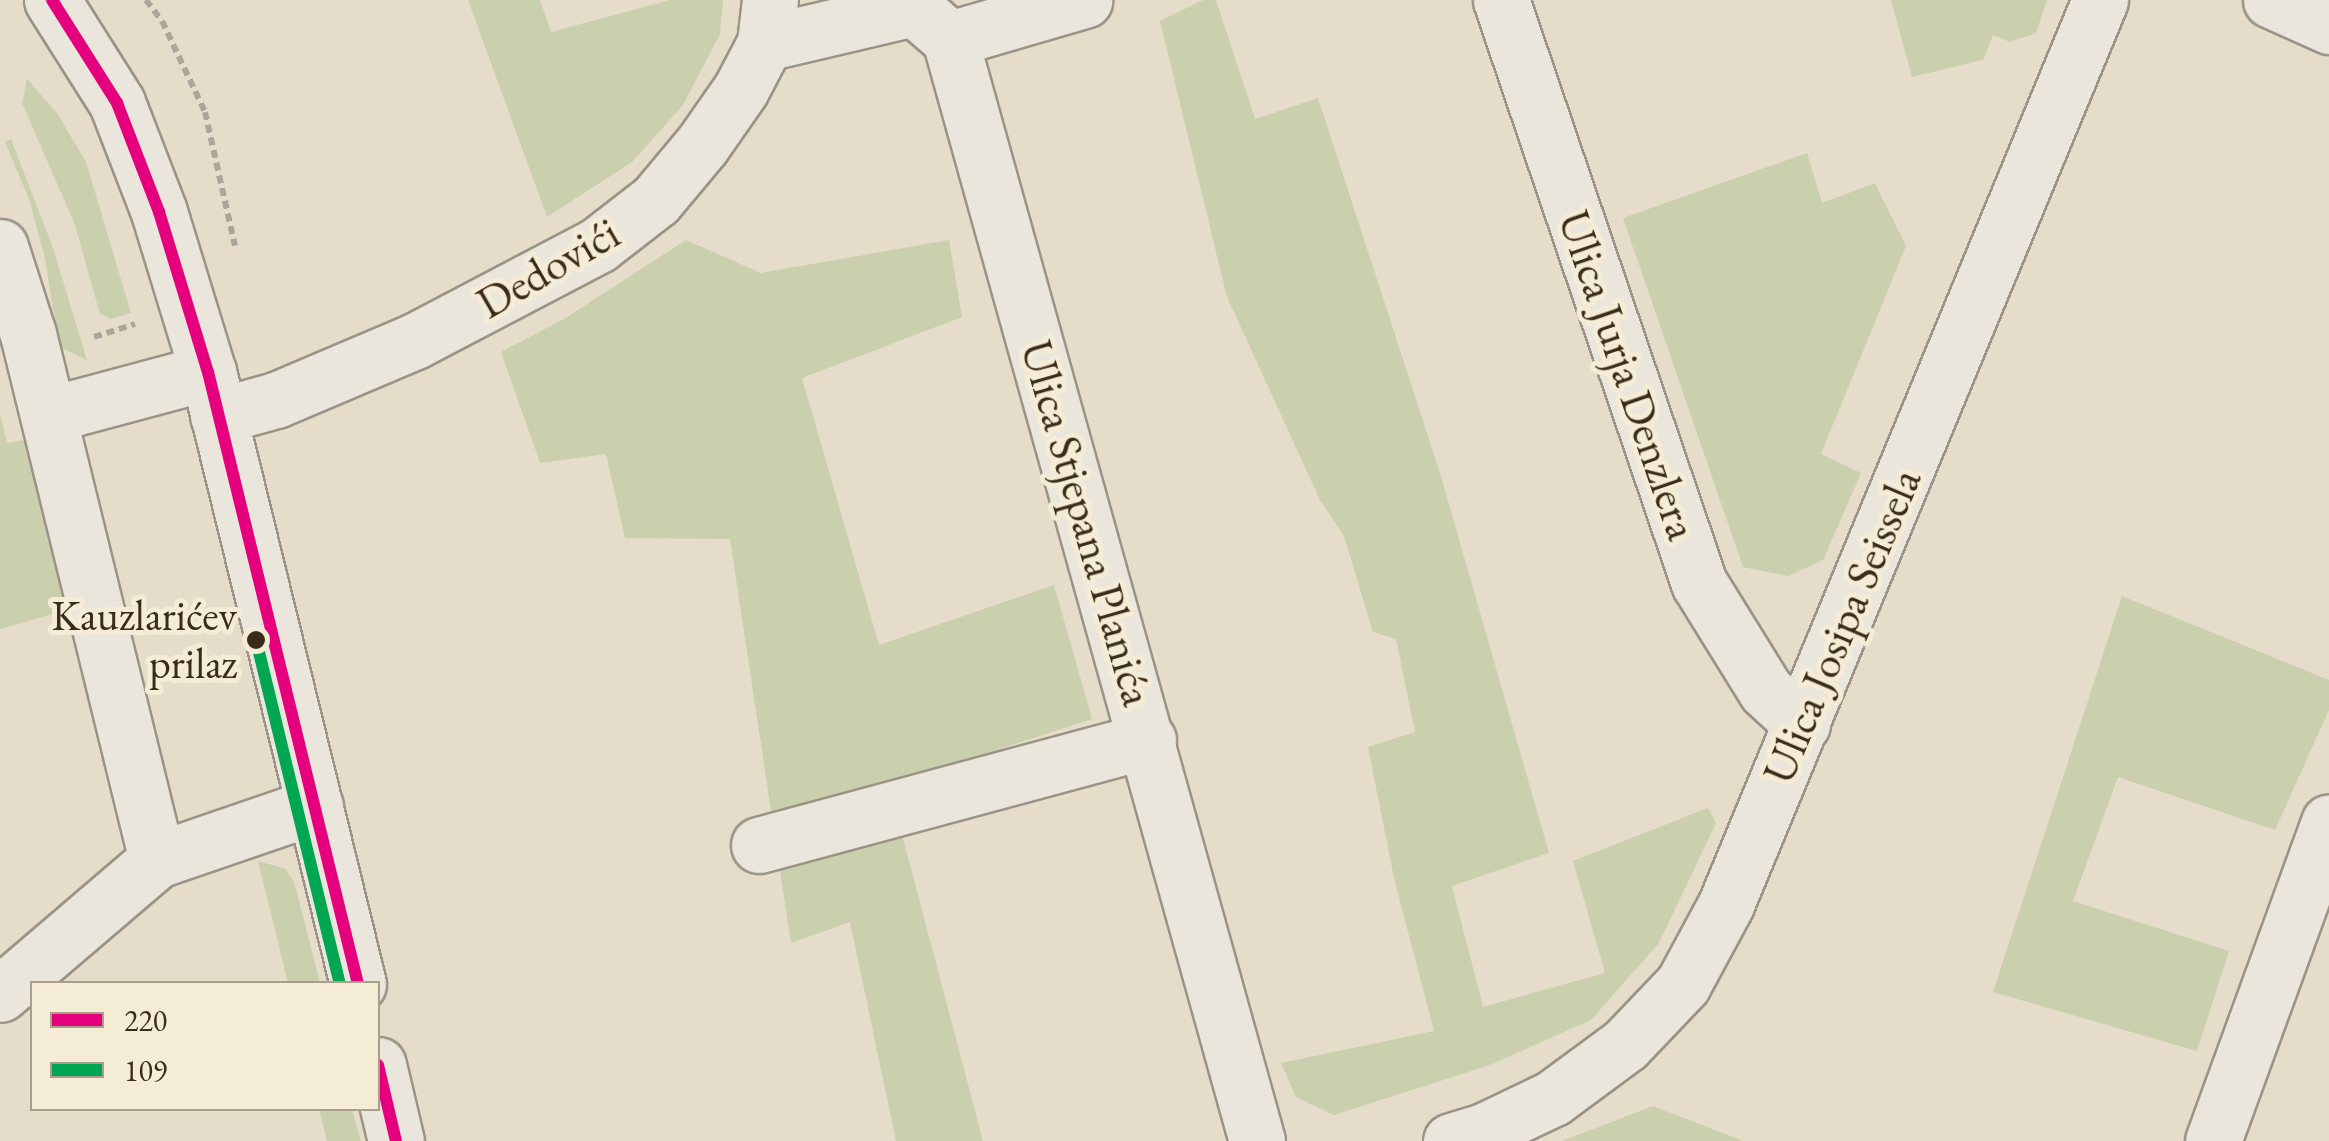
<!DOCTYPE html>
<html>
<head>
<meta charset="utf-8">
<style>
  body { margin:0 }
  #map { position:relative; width:2329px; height:1141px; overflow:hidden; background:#e5ddca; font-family:"EB Garamond",serif }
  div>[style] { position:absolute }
  .green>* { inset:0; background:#cacfad }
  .path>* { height:6px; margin-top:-3px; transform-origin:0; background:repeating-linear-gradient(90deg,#aaa69c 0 8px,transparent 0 13px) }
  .roads { filter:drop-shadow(2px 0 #9a9386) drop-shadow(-2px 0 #9a9386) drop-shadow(0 2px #9a9386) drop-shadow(0 -2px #9a9386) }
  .minor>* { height:55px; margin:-27.5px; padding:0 27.5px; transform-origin:27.5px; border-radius:27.5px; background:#eae6dc }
  .bus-1>* { height:12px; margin:-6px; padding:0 6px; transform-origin:6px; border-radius:6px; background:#e5007d }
  .bus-2>* { height:12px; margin:-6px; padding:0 6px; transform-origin:6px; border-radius:6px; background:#00a651 }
  .dots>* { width:28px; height:28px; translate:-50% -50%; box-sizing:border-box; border:5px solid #f5ecd5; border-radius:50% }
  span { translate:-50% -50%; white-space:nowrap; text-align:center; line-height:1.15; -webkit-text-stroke:10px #f5ecd5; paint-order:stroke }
  .bus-label { font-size:42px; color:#3a2c1a }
  .right { translate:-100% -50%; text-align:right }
  .street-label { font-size:45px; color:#3a2c1a }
  .legend { position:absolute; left:30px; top:981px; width:350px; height:130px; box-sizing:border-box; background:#f5ecd5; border:2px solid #aa9f8a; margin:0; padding:12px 18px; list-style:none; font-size:30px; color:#3a2c1a }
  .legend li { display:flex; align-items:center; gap:20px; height:50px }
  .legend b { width:50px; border:2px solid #aa9f8a }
</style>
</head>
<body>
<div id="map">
  <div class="green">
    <i style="clip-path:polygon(468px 0,540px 0,551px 32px,670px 0,723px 0,720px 34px,683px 105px,632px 162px,547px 217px)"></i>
    <i style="clip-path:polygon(1203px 0,1216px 0,1255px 119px,1318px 98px,1440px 473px,1549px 853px,1452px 886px,1483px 1007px,1605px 973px,1573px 861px,1708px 808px,1716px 823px,1659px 943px,1591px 1020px,1490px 1065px,1334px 1115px,1296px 1097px,1281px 1063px,1434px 1031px,1394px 878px,1368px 747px,1415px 732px,1396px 639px,1373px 632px,1344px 536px,1320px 500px,1227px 297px,1160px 21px)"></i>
    <i style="clip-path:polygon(1891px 0,2047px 0,2036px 33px,2010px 42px,1993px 35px,1983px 60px,1912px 77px)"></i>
    <i style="clip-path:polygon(27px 79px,57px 113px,86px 162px,131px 313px,111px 319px,100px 314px,75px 225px,22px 103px)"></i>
    <i style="clip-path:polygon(11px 139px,53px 248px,87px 360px,62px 348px,58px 340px,45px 258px,29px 199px,5px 142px)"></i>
    <i style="clip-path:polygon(1807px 153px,1822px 203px,1875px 183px,1906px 246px,1821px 454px,1861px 473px,1823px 560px,1788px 576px,1743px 567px,1623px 218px)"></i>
    <i style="clip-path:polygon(686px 240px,761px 273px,949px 240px,962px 317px,802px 378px,879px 645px,1054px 585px,1092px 719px,889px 785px,983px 1141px,896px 1141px,850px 922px,791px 943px,730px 539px,625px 538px,606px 454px,540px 463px,501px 352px,564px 319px)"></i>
    <i style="clip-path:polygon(0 414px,7px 443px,26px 440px,67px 610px,0 629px)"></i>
    <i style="clip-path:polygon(2122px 596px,2329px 680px,2329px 710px,2275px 830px,2118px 777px,2073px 901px,2229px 951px,2197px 1051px,1993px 992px)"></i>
    <i style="clip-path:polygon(258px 861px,286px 869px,295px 885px,320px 983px,288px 983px)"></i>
    <i style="clip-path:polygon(1653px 1106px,1743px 1141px,1562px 1141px)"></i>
    <i style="clip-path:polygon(319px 1109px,352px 1109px,361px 1141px,327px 1141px)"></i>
  </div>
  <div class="path">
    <i style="left:146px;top:0;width:26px;rotate:53deg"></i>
    <i style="left:162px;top:21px;width:101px;rotate:64.7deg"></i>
    <i style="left:205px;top:112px;width:137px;rotate:77.4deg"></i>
    <i style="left:94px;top:337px;width:43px;rotate:-17.6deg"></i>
  </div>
  <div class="roads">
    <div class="minor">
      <i style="left:52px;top:0;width:122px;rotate:57.7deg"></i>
      <i style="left:117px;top:103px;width:117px;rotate:68.9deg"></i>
      <i style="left:159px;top:212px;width:167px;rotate:73deg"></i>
      <i style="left:208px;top:372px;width:630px;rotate:76.23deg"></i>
      <i style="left:1501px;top:0;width:616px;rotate:71.24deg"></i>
      <i style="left:1699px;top:583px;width:127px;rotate:58.2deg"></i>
      <i style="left:1766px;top:691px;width:49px;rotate:42.5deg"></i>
      <i style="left:2271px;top:0;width:64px;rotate:24.1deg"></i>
      <i style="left:950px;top:39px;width:1144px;rotate:74.43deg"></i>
      <i style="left:950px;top:39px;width:140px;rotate:-16.2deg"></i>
      <i style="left:765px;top:43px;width:153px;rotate:-13.2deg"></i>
      <i style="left:914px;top:8px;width:48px;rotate:40.7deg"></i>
      <i style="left:0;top:247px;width:91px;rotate:72.2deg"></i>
      <i style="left:28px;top:334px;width:542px;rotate:76.22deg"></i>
      <i style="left:157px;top:860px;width:206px;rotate:139.5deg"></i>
      <i style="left:48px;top:415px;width:166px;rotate:-15deg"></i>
      <i style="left:218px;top:416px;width:60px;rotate:-15.4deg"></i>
      <i style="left:276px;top:400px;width:151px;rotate:-23deg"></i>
      <i style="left:415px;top:341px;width:207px;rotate:-27.7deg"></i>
      <i style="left:598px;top:245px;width:73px;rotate:-37.8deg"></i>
      <i style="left:656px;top:200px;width:72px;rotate:-50.1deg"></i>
      <i style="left:702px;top:145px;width:68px;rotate:-55.1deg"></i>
      <i style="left:741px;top:89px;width:52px;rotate:-62.4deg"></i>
      <i style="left:765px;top:43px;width:43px;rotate:-83.4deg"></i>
      <i style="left:759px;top:845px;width:403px;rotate:-15.1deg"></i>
      <i style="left:157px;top:860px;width:167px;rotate:-18.9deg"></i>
      <i style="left:378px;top:1065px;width:78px;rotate:76.7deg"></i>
      <i style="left:1451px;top:1141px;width:37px;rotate:-17deg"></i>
      <i style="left:1486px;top:1130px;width:74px;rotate:-25.5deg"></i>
      <i style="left:1553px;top:1098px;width:89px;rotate:-36.4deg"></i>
      <i style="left:1625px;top:1045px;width:84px;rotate:-46.4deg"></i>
      <i style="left:1683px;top:984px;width:91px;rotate:-61.7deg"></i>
      <i style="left:1726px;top:904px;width:978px;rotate:-67.52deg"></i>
      <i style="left:2213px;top:1141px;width:339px;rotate:-70deg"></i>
    </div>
  </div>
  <div class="bus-1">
    <i style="left:52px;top:0;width:122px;rotate:57.7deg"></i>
    <i style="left:117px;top:103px;width:117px;rotate:68.9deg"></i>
    <i style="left:159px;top:212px;width:167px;rotate:73deg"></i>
    <i style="left:208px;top:372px;width:630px;rotate:76.23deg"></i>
    <i style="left:378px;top:1065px;width:78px;rotate:76.7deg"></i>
  </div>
  <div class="bus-2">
    <i style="left:256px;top:640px;width:354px;rotate:76.3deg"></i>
  </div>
  <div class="dots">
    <i style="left:256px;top:640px;background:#3a2c1a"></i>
  </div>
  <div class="bus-label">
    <span class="right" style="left:237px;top:640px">Kauzlarićev<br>prilaz</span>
  </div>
  <div class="street-label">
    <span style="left:548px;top:268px;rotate:-30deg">Dedovići</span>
    <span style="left:1628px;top:375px;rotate:71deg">Ulica Jurja Denzlera</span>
    <span style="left:1087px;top:523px;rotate:74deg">Ulica Stjepana Planića</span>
    <span style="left:1842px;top:626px;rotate:-67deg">Ulica Josipa Seissela</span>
  </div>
  <ul class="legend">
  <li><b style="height:12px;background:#e5007d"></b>220</li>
  <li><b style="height:12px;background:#00a651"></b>109</li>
  </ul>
</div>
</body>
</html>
